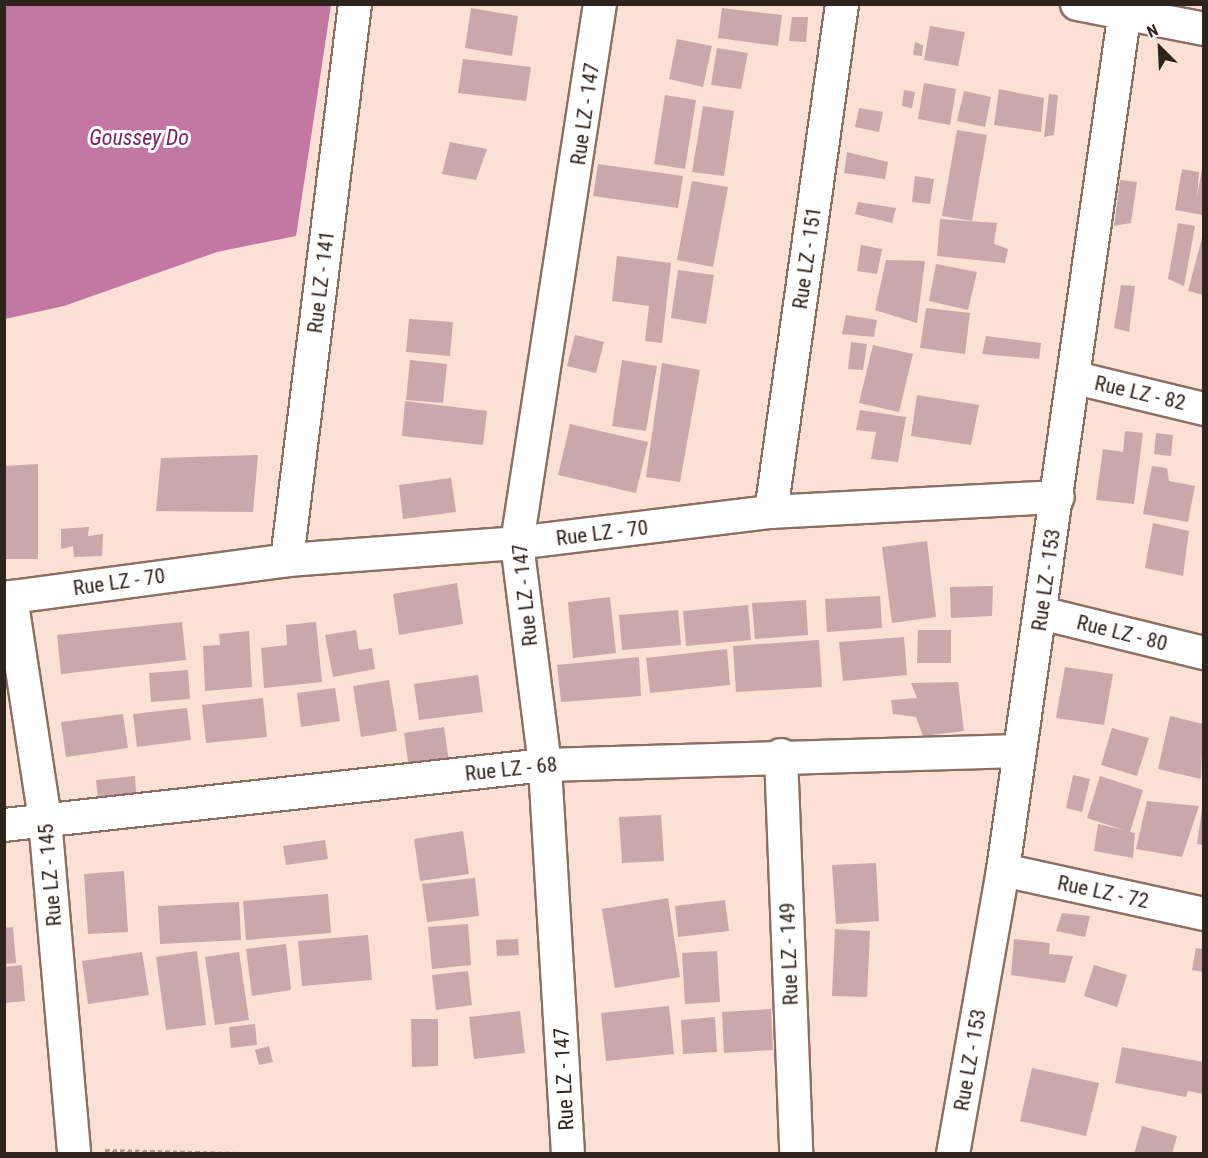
<!DOCTYPE html>
<html>
<head>
<meta charset="utf-8">
<style>
  body { margin:0 }
  #map { position:relative; width:1208px; height:1158px; overflow:hidden; background:#fbe0d6; font-family:"Roboto Condensed",sans-serif }
  div>[style] { position:absolute }
  .water>* { inset:0; background:#c378a4 }
  .building>* { inset:0; background:#caa7aa }
  .path>* { height:4px; margin-top:-2px; transform-origin:0; background:repeating-linear-gradient(90deg,#ac978f 0 4.5px,transparent 0 7.5px) }
  .roads { filter:drop-shadow(2px 0 #8c6f63) drop-shadow(-2px 0 #8c6f63) drop-shadow(0 2px #8c6f63) drop-shadow(0 -2px #8c6f63) }
  .minor>* { height:32px; margin:-16px; padding:0 16px; transform-origin:16px; border-radius:16px; background:#fff }
  span { translate:-50% -50%; white-space:nowrap; text-align:center; line-height:1.15; -webkit-text-stroke:6px #fff; paint-order:stroke }
  .street-label { font-size:21px; color:#2f231e }
  .water-label { font-size:22px; color:#7d235e; font-style:italic }
  .frame { position:absolute; inset:0; border:6px solid #2f231e; pointer-events:none }
  .north { position:absolute; left:1130px; top:18px; width:60px; height:60px; -webkit-text-stroke:4px #fff; paint-order:stroke; rotate:336deg; font-size:16px; font-weight:700; line-height:24px; text-align:center; color:#2f231e }
  .north::after { content:''; display:block; margin:auto; width:21px; height:27px; background:#2f231e; clip-path:polygon(50% 0,100% 100%,50% 72%,0 100%) }
</style>
</head>
<body>
<div id="map">
  <div class="water">
    <i style="clip-path:polygon(4px 5px,331px 5px,296px 236px,217px 252px,64px 306px,5px 319px)"></i>
  </div>
  <div class="building">
    <i style="clip-path:polygon(471px 8px,518px 16px,512px 56px,465px 48px)"></i>
    <i style="clip-path:polygon(722px 8px,782px 15px,778px 46px,718px 38px)"></i>
    <i style="clip-path:polygon(792px 17px,808px 17px,806px 42px,789px 41px)"></i>
    <i style="clip-path:polygon(930px 26px,965px 32px,958px 66px,924px 60px)"></i>
    <i style="clip-path:polygon(677px 39px,712px 46px,703px 87px,669px 79px)"></i>
    <i style="clip-path:polygon(915px 42px,923px 45px,922px 56px,913px 55px)"></i>
    <i style="clip-path:polygon(717px 48px,748px 53px,741px 89px,711px 85px)"></i>
    <i style="clip-path:polygon(463px 59px,531px 67px,526px 101px,458px 93px)"></i>
    <i style="clip-path:polygon(924px 83px,956px 89px,950px 125px,918px 119px)"></i>
    <i style="clip-path:polygon(999px 89px,1044px 98px,1041px 132px,994px 125px)"></i>
    <i style="clip-path:polygon(904px 90px,915px 92px,912px 108px,902px 106px)"></i>
    <i style="clip-path:polygon(964px 91px,991px 97px,985px 127px,957px 121px)"></i>
    <i style="clip-path:polygon(1049px 94px,1058px 95px,1054px 135px,1044px 137px)"></i>
    <i style="clip-path:polygon(665px 95px,696px 100px,685px 169px,654px 164px)"></i>
    <i style="clip-path:polygon(703px 106px,734px 111px,724px 176px,692px 172px)"></i>
    <i style="clip-path:polygon(859px 108px,883px 112px,879px 132px,855px 127px)"></i>
    <i style="clip-path:polygon(957px 130px,987px 135px,972px 221px,942px 216px)"></i>
    <i style="clip-path:polygon(450px 142px,487px 149px,476px 180px,442px 174px)"></i>
    <i style="clip-path:polygon(847px 152px,888px 162px,885px 179px,844px 173px)"></i>
    <i style="clip-path:polygon(1203px 163px,1203px 215px,1175px 210px,1182px 169px,1199px 172px,1197px 197px)"></i>
    <i style="clip-path:polygon(598px 164px,683px 176px,678px 208px,593px 196px)"></i>
    <i style="clip-path:polygon(915px 176px,934px 179px,930px 204px,912px 202px)"></i>
    <i style="clip-path:polygon(1120px 180px,1137px 182px,1131px 223px,1114px 226px)"></i>
    <i style="clip-path:polygon(692px 181px,728px 187px,713px 267px,677px 260px)"></i>
    <i style="clip-path:polygon(858px 202px,896px 208px,892px 223px,855px 214px)"></i>
    <i style="clip-path:polygon(940px 219px,997px 223px,994px 244px,1008px 249px,1005px 263px,937px 256px)"></i>
    <i style="clip-path:polygon(1178px 223px,1195px 226px,1184px 286px,1168px 279px)"></i>
    <i style="clip-path:polygon(1203px 234px,1203px 295px,1188px 291px)"></i>
    <i style="clip-path:polygon(861px 245px,882px 249px,877px 274px,857px 271px)"></i>
    <i style="clip-path:polygon(617px 256px,671px 263px,662px 343px,645px 341px,649px 306px,612px 301px)"></i>
    <i style="clip-path:polygon(886px 260px,925px 261px,917px 323px,875px 310px)"></i>
    <i style="clip-path:polygon(936px 264px,977px 272px,968px 310px,929px 301px)"></i>
    <i style="clip-path:polygon(678px 270px,714px 275px,706px 324px,671px 318px)"></i>
    <i style="clip-path:polygon(1121px 285px,1135px 286px,1129px 332px,1114px 328px)"></i>
    <i style="clip-path:polygon(926px 308px,970px 313px,965px 354px,920px 348px)"></i>
    <i style="clip-path:polygon(846px 315px,877px 320px,874px 337px,842px 334px)"></i>
    <i style="clip-path:polygon(409px 319px,453px 322px,450px 356px,406px 352px)"></i>
    <i style="clip-path:polygon(575px 335px,604px 342px,596px 373px,567px 366px)"></i>
    <i style="clip-path:polygon(986px 336px,1041px 343px,1039px 359px,982px 354px)"></i>
    <i style="clip-path:polygon(851px 342px,867px 344px,863px 370px,848px 369px)"></i>
    <i style="clip-path:polygon(873px 345px,913px 354px,899px 412px,859px 403px)"></i>
    <i style="clip-path:polygon(410px 360px,447px 364px,443px 403px,406px 400px)"></i>
    <i style="clip-path:polygon(622px 360px,657px 366px,646px 431px,612px 426px)"></i>
    <i style="clip-path:polygon(662px 363px,700px 370px,680px 482px,646px 477px)"></i>
    <i style="clip-path:polygon(917px 395px,979px 405px,971px 445px,911px 436px)"></i>
    <i style="clip-path:polygon(405px 401px,487px 411px,483px 445px,402px 436px)"></i>
    <i style="clip-path:polygon(860px 410px,906px 417px,898px 462px,871px 459px,876px 432px,856px 430px)"></i>
    <i style="clip-path:polygon(570px 424px,648px 442px,636px 493px,558px 475px)"></i>
    <i style="clip-path:polygon(1125px 431px,1143px 433px,1134px 504px,1096px 500px,1103px 449px,1123px 452px)"></i>
    <i style="clip-path:polygon(1156px 433px,1173px 435px,1171px 456px,1154px 454px)"></i>
    <i style="clip-path:polygon(258px 455px,253px 512px,156px 511px,161px 458px)"></i>
    <i style="clip-path:polygon(38px 464px,38px 559px,4px 559px,4px 466px)"></i>
    <i style="clip-path:polygon(1152px 466px,1167px 468px,1169px 481px,1195px 486px,1188px 522px,1143px 514px)"></i>
    <i style="clip-path:polygon(451px 478px,456px 512px,403px 519px,399px 485px)"></i>
    <i style="clip-path:polygon(1153px 523px,1189px 531px,1183px 576px,1145px 568px)"></i>
    <i style="clip-path:polygon(89px 527px,88px 536px,103px 534px,102px 556px,74px 557px,73px 546px,61px 549px,61px 529px)"></i>
    <i style="clip-path:polygon(927px 541px,936px 617px,892px 623px,882px 547px)"></i>
    <i style="clip-path:polygon(457px 583px,463px 624px,399px 635px,393px 594px)"></i>
    <i style="clip-path:polygon(993px 586px,992px 616px,951px 618px,950px 587px)"></i>
    <i style="clip-path:polygon(880px 596px,882px 628px,827px 632px,825px 599px)"></i>
    <i style="clip-path:polygon(610px 597px,616px 653px,573px 658px,568px 602px)"></i>
    <i style="clip-path:polygon(806px 600px,808px 635px,755px 639px,752px 603px)"></i>
    <i style="clip-path:polygon(748px 605px,751px 640px,686px 646px,683px 611px)"></i>
    <i style="clip-path:polygon(678px 610px,681px 645px,622px 650px,619px 615px)"></i>
    <i style="clip-path:polygon(182px 622px,186px 660px,61px 674px,57px 635px)"></i>
    <i style="clip-path:polygon(316px 622px,322px 682px,264px 688px,261px 648px,287px 645px,286px 625px)"></i>
    <i style="clip-path:polygon(356px 630px,359px 650px,372px 648px,375px 669px,333px 677px,325px 635px)"></i>
    <i style="clip-path:polygon(918px 630px,951px 630px,951px 663px,917px 663px)"></i>
    <i style="clip-path:polygon(249px 631px,252px 687px,205px 691px,203px 646px,220px 645px,219px 634px)"></i>
    <i style="clip-path:polygon(904px 637px,907px 675px,843px 681px,839px 642px)"></i>
    <i style="clip-path:polygon(819px 640px,822px 687px,736px 692px,733px 646px)"></i>
    <i style="clip-path:polygon(727px 649px,730px 685px,650px 693px,646px 658px)"></i>
    <i style="clip-path:polygon(639px 657px,641px 696px,561px 702px,557px 665px)"></i>
    <i style="clip-path:polygon(1065px 667px,1113px 674px,1104px 725px,1056px 718px)"></i>
    <i style="clip-path:polygon(188px 670px,190px 699px,151px 702px,149px 673px)"></i>
    <i style="clip-path:polygon(478px 675px,483px 712px,419px 720px,414px 684px)"></i>
    <i style="clip-path:polygon(389px 680px,397px 731px,361px 737px,353px 686px)"></i>
    <i style="clip-path:polygon(958px 682px,964px 731px,923px 736px,916px 717px,893px 714px,891px 700px,917px 698px,911px 683px)"></i>
    <i style="clip-path:polygon(335px 688px,340px 721px,301px 727px,297px 693px)"></i>
    <i style="clip-path:polygon(263px 698px,267px 737px,206px 743px,202px 705px)"></i>
    <i style="clip-path:polygon(187px 708px,191px 740px,137px 747px,133px 714px)"></i>
    <i style="clip-path:polygon(123px 714px,128px 748px,66px 757px,61px 722px)"></i>
    <i style="clip-path:polygon(1170px 716px,1203px 724px,1201px 779px,1158px 769px)"></i>
    <i style="clip-path:polygon(444px 727px,449px 762px,409px 768px,404px 733px)"></i>
    <i style="clip-path:polygon(1112px 728px,1149px 738px,1137px 776px,1101px 765px)"></i>
    <i style="clip-path:polygon(1073px 775px,1090px 779px,1082px 812px,1066px 808px)"></i>
    <i style="clip-path:polygon(135px 776px,136px 793px,98px 797px,96px 780px)"></i>
    <i style="clip-path:polygon(1100px 776px,1143px 790px,1130px 832px,1135px 833px,1133px 858px,1094px 851px,1098px 824px,1124px 830px,1087px 818px)"></i>
    <i style="clip-path:polygon(1147px 801px,1199px 806px,1182px 857px,1136px 849px)"></i>
    <i style="clip-path:polygon(1203px 803px,1203px 845px,1197px 844px)"></i>
    <i style="clip-path:polygon(661px 815px,664px 861px,622px 863px,619px 817px)"></i>
    <i style="clip-path:polygon(463px 831px,469px 874px,420px 881px,414px 839px)"></i>
    <i style="clip-path:polygon(325px 840px,328px 859px,286px 865px,283px 846px)"></i>
    <i style="clip-path:polygon(876px 863px,879px 921px,836px 924px,832px 865px)"></i>
    <i style="clip-path:polygon(124px 871px,128px 932px,88px 934px,84px 874px)"></i>
    <i style="clip-path:polygon(475px 878px,479px 916px,427px 922px,422px 884px)"></i>
    <i style="clip-path:polygon(328px 894px,331px 933px,246px 940px,243px 901px)"></i>
    <i style="clip-path:polygon(668px 898px,680px 977px,615px 988px,602px 909px)"></i>
    <i style="clip-path:polygon(725px 900px,729px 931px,678px 937px,675px 906px)"></i>
    <i style="clip-path:polygon(239px 902px,241px 940px,160px 944px,158px 906px)"></i>
    <i style="clip-path:polygon(1062px 913px,1090px 916px,1085px 937px,1056px 931px)"></i>
    <i style="clip-path:polygon(468px 924px,471px 965px,432px 969px,428px 927px)"></i>
    <i style="clip-path:polygon(13px 927px,16px 963px,4px 964px,4px 928px)"></i>
    <i style="clip-path:polygon(835px 929px,870px 931px,867px 997px,832px 996px)"></i>
    <i style="clip-path:polygon(368px 935px,372px 980px,302px 986px,298px 941px)"></i>
    <i style="clip-path:polygon(518px 939px,519px 955px,497px 956px,496px 940px)"></i>
    <i style="clip-path:polygon(1014px 939px,1050px 943px,1049px 954px,1073px 956px,1065px 983px,1011px 975px)"></i>
    <i style="clip-path:polygon(286px 944px,291px 990px,252px 996px,246px 949px)"></i>
    <i style="clip-path:polygon(1196px 948px,1203px 949px,1203px 972px,1192px 970px)"></i>
    <i style="clip-path:polygon(197px 951px,206px 1025px,166px 1030px,156px 957px)"></i>
    <i style="clip-path:polygon(717px 951px,720px 1002px,685px 1004px,682px 953px)"></i>
    <i style="clip-path:polygon(142px 952px,149px 995px,88px 1004px,82px 961px)"></i>
    <i style="clip-path:polygon(239px 952px,249px 1020px,215px 1025px,205px 957px)"></i>
    <i style="clip-path:polygon(22px 965px,25px 1001px,4px 1003px,4px 967px)"></i>
    <i style="clip-path:polygon(1094px 965px,1127px 975px,1117px 1007px,1084px 996px)"></i>
    <i style="clip-path:polygon(468px 971px,472px 1005px,436px 1010px,432px 975px)"></i>
    <i style="clip-path:polygon(669px 1006px,674px 1054px,606px 1061px,601px 1013px)"></i>
    <i style="clip-path:polygon(771px 1009px,773px 1050px,724px 1053px,722px 1012px)"></i>
    <i style="clip-path:polygon(520px 1011px,525px 1053px,474px 1059px,469px 1017px)"></i>
    <i style="clip-path:polygon(715px 1017px,717px 1052px,683px 1054px,681px 1020px)"></i>
    <i style="clip-path:polygon(411px 1019px,438px 1019px,438px 1066px,412px 1067px)"></i>
    <i style="clip-path:polygon(255px 1024px,257px 1045px,231px 1048px,229px 1027px)"></i>
    <i style="clip-path:polygon(269px 1046px,273px 1062px,259px 1065px,255px 1050px)"></i>
    <i style="clip-path:polygon(1122px 1047px,1203px 1062px,1203px 1094px,1188px 1091px,1186px 1097px,1115px 1083px)"></i>
    <i style="clip-path:polygon(1032px 1068px,1099px 1083px,1086px 1136px,1020px 1121px)"></i>
    <i style="clip-path:polygon(1142px 1126px,1177px 1136px,1172px 1154px,1134px 1154px)"></i>
  </div>
  <div class="path">
    <i style="left:105px;top:1151px;width:137px;rotate:1.3deg"></i>
  </div>
  <div class="roads">
    <div class="minor">
      <i style="left:1077px;top:4px;width:129px;rotate:11.1deg"></i>
      <i style="left:1076px;top:378px;width:132px;rotate:13.6deg"></i>
      <i style="left:771px;top:512px;width:513px;rotate:-82.04deg"></i>
      <i style="left:287px;top:560px;width:560px;rotate:-83.03deg"></i>
      <i style="left:11px;top:597px;width:226px;rotate:81.3deg"></i>
      <i style="left:45px;top:820px;width:335px;rotate:85deg"></i>
      <i style="left:4px;top:598px;width:286px;rotate:-7.6deg"></i>
      <i style="left:287px;top:560px;width:231px;rotate:-4.2deg"></i>
      <i style="left:517px;top:543px;width:256px;rotate:-7deg"></i>
      <i style="left:771px;top:512px;width:287px;rotate:-3deg"></i>
      <i style="left:1041px;top:613px;width:168px;rotate:13.8deg"></i>
      <i style="left:781px;top:755px;width:399px;rotate:87.8deg"></i>
      <i style="left:4px;top:825px;width:544px;rotate:-6.33deg"></i>
      <i style="left:545px;top:765px;width:475px;rotate:-1.7deg"></i>
      <i style="left:1003px;top:870px;width:206px;rotate:12.3deg"></i>
      <i style="left:568px;top:1154px;width:390px;rotate:-93.4deg"></i>
      <i style="left:545px;top:765px;width:224px;rotate:-97.2deg"></i>
      <i style="left:517px;top:543px;width:545px;rotate:-81.25deg"></i>
      <i style="left:953px;top:1154px;width:288px;rotate:-80deg"></i>
      <i style="left:1003px;top:870px;width:875px;rotate:-81.92deg"></i>
    </div>
  </div>
  <div class="street-label">
    <span style="left:585px;top:114px;rotate:-82deg">Rue LZ - 147</span>
    <span style="left:807px;top:258px;rotate:-82deg">Rue LZ - 151</span>
    <span style="left:321px;top:282px;rotate:-83deg">Rue LZ - 141</span>
    <span style="left:1140px;top:393px;rotate:13deg">Rue LZ - 82</span>
    <span style="left:602px;top:533px;rotate:-7deg">Rue LZ - 70</span>
    <span style="left:1046px;top:580px;rotate:-82deg">Rue LZ - 153</span>
    <span style="left:119px;top:582px;rotate:-8deg">Rue LZ - 70</span>
    <span style="left:525px;top:595px;rotate:-96deg">Rue LZ - 147</span>
    <span style="left:1122px;top:633px;rotate:14deg">Rue LZ - 80</span>
    <span style="left:511px;top:769px;rotate:-6deg">Rue LZ - 68</span>
    <span style="left:50px;top:875px;rotate:-95deg">Rue LZ - 145</span>
    <span style="left:1103px;top:892px;rotate:12deg">Rue LZ - 72</span>
    <span style="left:789px;top:954px;rotate:-92deg">Rue LZ - 149</span>
    <span style="left:970px;top:1060px;rotate:-80deg">Rue LZ - 153</span>
    <span style="left:564px;top:1079px;rotate:-93deg">Rue LZ - 147</span>
  </div>
  <div class="water-label">
    <span style="left:139px;top:138px">Goussey Do</span>
  </div>
  <div class="frame"></div>
  <div class="north">N</div>
</div>
</body>
</html>
